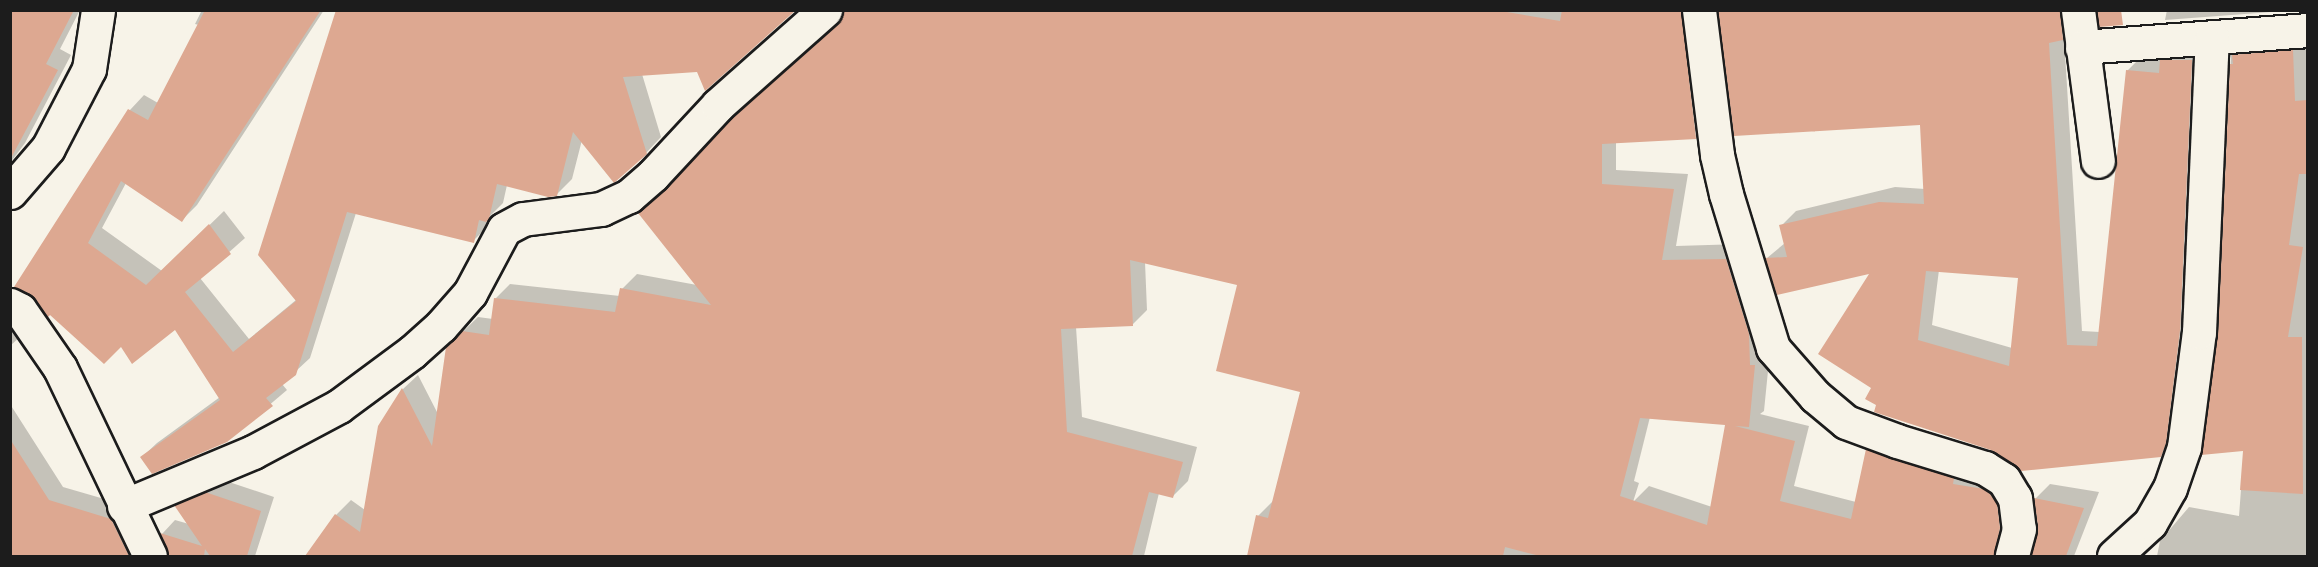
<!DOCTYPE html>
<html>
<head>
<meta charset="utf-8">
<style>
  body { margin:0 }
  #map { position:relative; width:2318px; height:567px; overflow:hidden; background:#f7f3e8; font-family:"Playpen Sans",sans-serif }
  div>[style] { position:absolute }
  .shadow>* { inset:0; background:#0003 }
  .building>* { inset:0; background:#dda891 }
  .roads { filter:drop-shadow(2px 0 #1c1c1c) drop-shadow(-2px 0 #1c1c1c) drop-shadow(0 2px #1c1c1c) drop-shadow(0 -2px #1c1c1c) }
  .minor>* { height:33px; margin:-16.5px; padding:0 16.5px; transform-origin:16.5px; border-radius:16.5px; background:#f7f3e8 }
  span { translate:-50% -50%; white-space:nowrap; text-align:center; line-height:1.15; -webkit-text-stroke:4.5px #f7f3e8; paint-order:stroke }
  .frame { position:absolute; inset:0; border:12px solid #1c1c1c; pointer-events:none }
</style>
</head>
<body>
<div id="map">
  <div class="shadow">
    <i style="clip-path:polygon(10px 10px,80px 10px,60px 49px,71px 55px,25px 143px,10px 163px)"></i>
    <i style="clip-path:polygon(202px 10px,324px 10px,197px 205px,182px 220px,126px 183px,102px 228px,162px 271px,224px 211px,245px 238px,200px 278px,249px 339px,296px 300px,337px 10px,698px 71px,642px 74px,661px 137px,646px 153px,582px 140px,572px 179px,557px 194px,507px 185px,503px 203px,491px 215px,488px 226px,473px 241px,356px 213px,310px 358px,282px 384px,287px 390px,227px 441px,142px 457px,157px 443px,220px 397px,176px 328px,121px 345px,50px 314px,130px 110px,144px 95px,158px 103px,199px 25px,195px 24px)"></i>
    <i style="clip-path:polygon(845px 10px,1697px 10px,1710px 122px,1695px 137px,1616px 142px,1616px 170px,1688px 174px,1676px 246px,1741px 244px,1770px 351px,1764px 411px,1760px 414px,1809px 426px,1794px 486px,1856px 502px,1867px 450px,1882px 435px,1999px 475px,2017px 556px,1635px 556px,1634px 501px,1649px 486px,1712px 507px,1727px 424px,1650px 417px,1634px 481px,1639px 483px,1616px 556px,1249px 556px,1258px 516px,1273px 501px,1301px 391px,1239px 284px,1145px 262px,1147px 310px,1132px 325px,1076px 327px,1082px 417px,1197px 447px,1188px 481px,1173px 496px,1159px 493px,1144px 556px,307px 556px,336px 515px,351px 500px,365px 510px,380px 427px,403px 389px,418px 375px,438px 414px,447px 347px,478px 317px,493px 319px,495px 299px,510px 284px,620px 296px,622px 289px,637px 274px,697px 285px,640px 213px,841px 21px)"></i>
    <i style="clip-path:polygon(evenodd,1719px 10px,2076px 10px,2077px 24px,2064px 37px,2082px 331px,2100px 332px,2127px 71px,2142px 56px,2164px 58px,2176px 46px,2207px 43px,2175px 441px,2160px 456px,1991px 449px,1877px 405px,1873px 388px,1872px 272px,1767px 258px,1785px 243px,1781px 226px,1796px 211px,1895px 187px,1925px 189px,1922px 123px,1719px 10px,1939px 270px,2020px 276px,2012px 348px,1932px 325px,1939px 270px)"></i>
    <i style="clip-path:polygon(2167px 10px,2297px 10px,2165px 20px)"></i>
    <i style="clip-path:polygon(2308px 36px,2308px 556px,2157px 556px,2160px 541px,2189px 507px,2239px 516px,2244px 450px,2219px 333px,2231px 55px,2246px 40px)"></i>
    <i style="clip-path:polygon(10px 303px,32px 326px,10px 346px)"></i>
    <i style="clip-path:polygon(10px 404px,63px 487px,125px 505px,152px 556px,10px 556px)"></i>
    <i style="clip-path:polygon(220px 479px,274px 497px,255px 556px,170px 556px,162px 534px,175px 520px,189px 524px,176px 506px,190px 492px)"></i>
    <i style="clip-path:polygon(2050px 484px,2099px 492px,2074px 556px,2033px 556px,2039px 527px,2035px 499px)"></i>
  </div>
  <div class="building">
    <i style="clip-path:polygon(10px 10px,74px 10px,46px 64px,58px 70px,10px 160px)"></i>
    <i style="clip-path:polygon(205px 10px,321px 10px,182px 222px,121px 181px,88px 243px,146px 285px,209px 224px,231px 254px,185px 292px,233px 352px,296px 301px,258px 255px,336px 10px,796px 10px,705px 91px,697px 72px,623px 77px,647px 154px,614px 183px,573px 132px,557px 196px,548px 197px,497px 184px,489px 219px,486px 222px,479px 220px,474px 243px,347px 212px,296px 375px,266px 398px,273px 406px,227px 442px,152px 474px,140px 457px,220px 400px,175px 330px,132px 364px,121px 347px,104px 364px,50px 315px,48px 317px,29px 294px,14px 287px,128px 109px,148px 120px)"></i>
    <i style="clip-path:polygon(evenodd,843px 10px,1495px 10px,1560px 21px,1562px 10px,1681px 10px,1696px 139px,1602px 144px,1602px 184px,1674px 189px,1662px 260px,1726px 259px,1749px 334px,1750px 365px,1755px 365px,1749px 427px,1735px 426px,1795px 441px,1780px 501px,1851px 519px,1866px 449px,1954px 478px,1953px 484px,1984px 489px,1990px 494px,1997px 504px,2000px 528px,1994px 556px,1540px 556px,1505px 547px,1503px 556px,1247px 556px,1256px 515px,1268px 518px,1300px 392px,1216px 371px,1237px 285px,1130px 260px,1133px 326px,1061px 329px,1067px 432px,1183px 462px,1173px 498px,1149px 492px,1132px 556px,305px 556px,335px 514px,360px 532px,378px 426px,402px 388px,432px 446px,446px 347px,462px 331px,489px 335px,494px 298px,615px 312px,620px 288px,711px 305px,638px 213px,667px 188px,731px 118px,837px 24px,843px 10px,1640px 418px,1725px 425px,1707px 525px,1620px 496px,1640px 418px)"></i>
    <i style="clip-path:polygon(evenodd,1718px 10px,2060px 10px,2063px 40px,2049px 43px,2067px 345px,2097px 346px,2126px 70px,2159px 73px,2160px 60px,2192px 60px,2180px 330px,2166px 443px,2161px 457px,2021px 471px,1991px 450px,1874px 412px,1876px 405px,1865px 399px,1871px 388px,1818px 354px,1869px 274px,1777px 295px,1765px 258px,1787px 257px,1779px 225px,1879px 202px,1924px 204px,1920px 125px,1734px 136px,1718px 10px,1926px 271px,2018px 278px,2009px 366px,1918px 340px,1926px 271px)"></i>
    <i style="clip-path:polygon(2097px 10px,2121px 10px,2123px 25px,2099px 27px)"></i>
    <i style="clip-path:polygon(2293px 50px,2295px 101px,2307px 100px,2307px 174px,2299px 174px,2289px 245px,2303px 247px,2288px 337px,2302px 337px,2303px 494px,2240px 490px,2243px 451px,2201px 455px,2218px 333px,2230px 64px,2233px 64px,2232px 55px)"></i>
    <i style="clip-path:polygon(10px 439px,49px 500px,111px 519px,129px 556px,10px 556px)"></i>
    <i style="clip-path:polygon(205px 492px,261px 511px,247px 556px,210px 556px,205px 549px,204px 556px,169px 556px,160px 533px,202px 546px,174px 505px)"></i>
    <i style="clip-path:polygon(2034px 498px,2084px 508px,2066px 556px,2031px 556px,2038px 527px)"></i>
  </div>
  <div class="roads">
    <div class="minor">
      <i style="left:1699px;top:10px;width:146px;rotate:82.9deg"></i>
      <i style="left:1717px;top:155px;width:40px;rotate:77deg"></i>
      <i style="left:1726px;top:194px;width:161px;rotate:73deg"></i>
      <i style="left:1773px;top:348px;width:64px;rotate:48.8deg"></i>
      <i style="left:1815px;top:396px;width:40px;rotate:40deg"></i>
      <i style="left:1846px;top:422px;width:54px;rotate:20.4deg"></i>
      <i style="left:1897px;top:441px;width:92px;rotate:17.1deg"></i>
      <i style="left:1985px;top:468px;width:22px;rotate:32deg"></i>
      <i style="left:2004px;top:480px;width:21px;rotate:59deg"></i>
      <i style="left:2015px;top:498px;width:31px;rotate:83deg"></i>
      <i style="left:2019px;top:529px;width:28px;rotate:105deg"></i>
      <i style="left:2078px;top:10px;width:152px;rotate:82.5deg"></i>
      <i style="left:2082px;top:47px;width:227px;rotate:-4.3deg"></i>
      <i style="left:10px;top:192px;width:58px;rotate:-49.2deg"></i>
      <i style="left:48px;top:148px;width:89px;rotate:-62.6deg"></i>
      <i style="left:89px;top:69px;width:60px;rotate:-81.3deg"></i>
      <i style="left:10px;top:305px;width:11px;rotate:27deg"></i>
      <i style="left:20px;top:310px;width:70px;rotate:55.4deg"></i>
      <i style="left:60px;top:368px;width:208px;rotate:64.4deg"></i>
      <i style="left:124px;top:506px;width:140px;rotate:-22.7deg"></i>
      <i style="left:253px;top:452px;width:98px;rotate:-28.1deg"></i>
      <i style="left:339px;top:406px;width:91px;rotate:-36.5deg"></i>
      <i style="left:412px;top:352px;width:39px;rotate:-42deg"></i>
      <i style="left:441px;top:326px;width:44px;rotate:-48.7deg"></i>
      <i style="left:470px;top:293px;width:72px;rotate:-62deg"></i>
      <i style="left:504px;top:229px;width:21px;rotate:-28deg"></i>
      <i style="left:523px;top:219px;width:79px;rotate:-7.3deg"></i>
      <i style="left:601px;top:209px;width:31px;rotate:-25deg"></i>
      <i style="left:629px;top:196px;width:32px;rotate:-41deg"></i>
      <i style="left:653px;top:175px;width:96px;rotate:-47.1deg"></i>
      <i style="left:718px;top:105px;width:143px;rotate:-41.6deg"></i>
      <i style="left:2114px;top:556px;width:49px;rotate:-42.5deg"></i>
      <i style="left:2150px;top:523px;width:40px;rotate:-60.3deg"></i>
      <i style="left:2170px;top:488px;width:43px;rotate:-71.1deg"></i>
      <i style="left:2184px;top:447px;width:116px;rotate:-82.6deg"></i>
      <i style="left:2199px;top:332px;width:295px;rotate:-87.5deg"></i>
    </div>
  </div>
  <div class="frame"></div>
</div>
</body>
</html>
